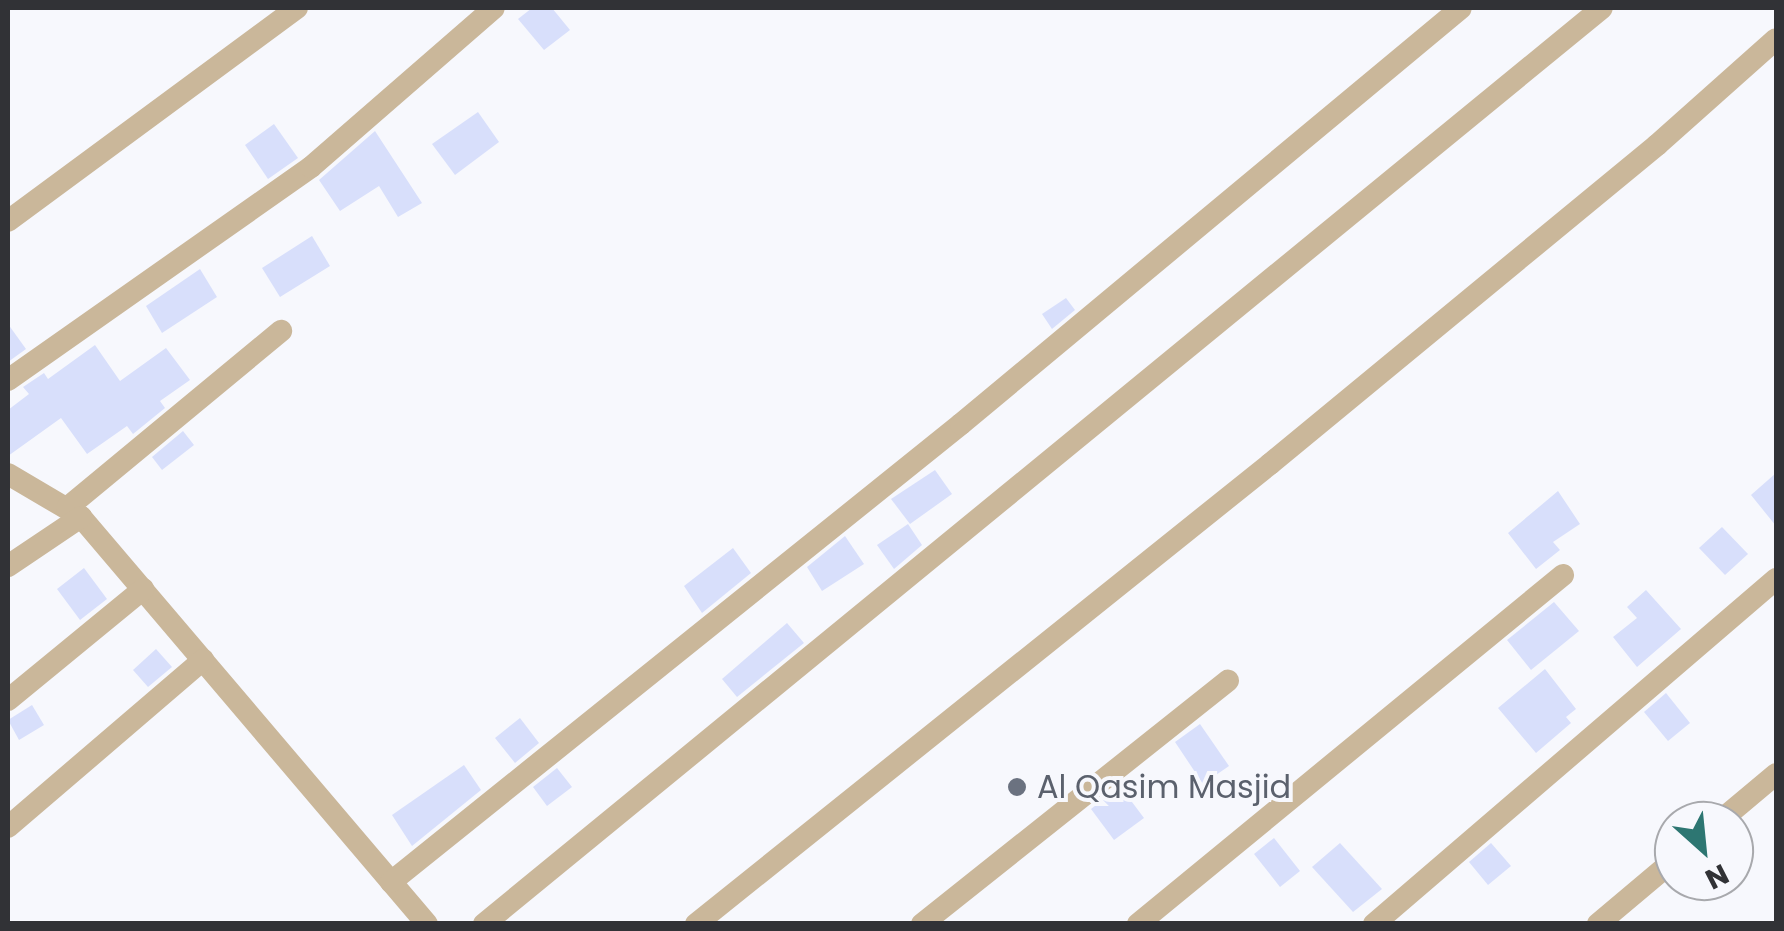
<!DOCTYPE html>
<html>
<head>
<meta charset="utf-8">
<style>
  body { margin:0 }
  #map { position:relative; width:1784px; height:931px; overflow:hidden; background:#f7f8fd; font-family:Poppins,sans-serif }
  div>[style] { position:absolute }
  .building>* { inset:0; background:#d8dffb }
  .street>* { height:22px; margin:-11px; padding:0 11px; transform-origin:11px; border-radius:11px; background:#cab79a }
  .dots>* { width:28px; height:28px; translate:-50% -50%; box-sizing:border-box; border:5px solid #f7f8fd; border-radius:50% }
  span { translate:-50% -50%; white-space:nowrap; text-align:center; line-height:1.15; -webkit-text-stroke:8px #f7f8fd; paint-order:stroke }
  .worship-label { font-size:32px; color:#5b616d }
  .left { translate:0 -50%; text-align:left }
  .frame { position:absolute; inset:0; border:10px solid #313236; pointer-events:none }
  .north { position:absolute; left:1654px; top:801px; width:100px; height:100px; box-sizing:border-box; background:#f7f8fd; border:2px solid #a8a9ad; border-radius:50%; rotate:153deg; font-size:28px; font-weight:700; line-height:40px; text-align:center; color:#313236 }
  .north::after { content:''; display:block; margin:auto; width:35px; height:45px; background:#2d7672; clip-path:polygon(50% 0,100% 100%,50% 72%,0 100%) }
</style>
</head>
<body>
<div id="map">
  <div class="building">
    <i style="clip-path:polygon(532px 8px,552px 8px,570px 30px,544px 50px,518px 19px)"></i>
    <i style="clip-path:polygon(478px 112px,499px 142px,455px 175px,432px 144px)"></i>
    <i style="clip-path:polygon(274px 124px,298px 158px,268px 179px,245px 145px)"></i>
    <i style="clip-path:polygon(375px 131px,422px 203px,398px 217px,379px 186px,340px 211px,319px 180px)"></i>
    <i style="clip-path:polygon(312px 236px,330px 266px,280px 297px,262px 268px)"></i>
    <i style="clip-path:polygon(200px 269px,217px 297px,162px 333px,146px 306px)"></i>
    <i style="clip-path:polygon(1066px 298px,1075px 310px,1052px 329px,1042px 314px)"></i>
    <i style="clip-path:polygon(8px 324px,26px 349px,8px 362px)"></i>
    <i style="clip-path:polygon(95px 345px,120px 381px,166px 348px,190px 380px,160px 401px,165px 408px,133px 434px,127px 426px,87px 454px,61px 418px,8px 456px,8px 410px,29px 394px,23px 387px,44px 373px,48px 379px)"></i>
    <i style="clip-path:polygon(183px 431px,194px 445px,162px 470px,152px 457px)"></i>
    <i style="clip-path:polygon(935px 470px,952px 494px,910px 524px,891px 499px)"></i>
    <i style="clip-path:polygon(1776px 473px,1776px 526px,1751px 495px)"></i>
    <i style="clip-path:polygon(1558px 491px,1580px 524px,1553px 542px,1560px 550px,1536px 569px,1508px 533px)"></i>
    <i style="clip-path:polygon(908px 524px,922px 545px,894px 569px,877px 545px)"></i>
    <i style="clip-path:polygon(1722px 527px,1748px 554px,1725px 575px,1699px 548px)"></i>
    <i style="clip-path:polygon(845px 536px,864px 564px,822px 591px,807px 567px)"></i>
    <i style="clip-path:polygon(733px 548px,751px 573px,702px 613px,684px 586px)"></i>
    <i style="clip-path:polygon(84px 568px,107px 599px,80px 620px,57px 589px)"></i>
    <i style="clip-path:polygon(1646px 590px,1681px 629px,1637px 667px,1613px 637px,1637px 618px,1627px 607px)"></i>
    <i style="clip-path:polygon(1554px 602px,1579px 631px,1531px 670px,1507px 640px)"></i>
    <i style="clip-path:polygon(787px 623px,804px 643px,737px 697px,722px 679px)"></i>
    <i style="clip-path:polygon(156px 649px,172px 667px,148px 687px,133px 670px)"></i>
    <i style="clip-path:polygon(1545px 669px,1576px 709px,1566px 717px,1571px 723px,1536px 753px,1498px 708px)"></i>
    <i style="clip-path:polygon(1666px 693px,1690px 723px,1668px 741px,1644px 712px)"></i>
    <i style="clip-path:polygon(32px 705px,44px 725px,19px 740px,8px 720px)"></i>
    <i style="clip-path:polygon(520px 718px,539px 743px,515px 763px,495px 738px)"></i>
    <i style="clip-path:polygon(1200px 724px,1229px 766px,1203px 784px,1175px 742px)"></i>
    <i style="clip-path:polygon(464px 765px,481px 790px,412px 846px,392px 815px)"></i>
    <i style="clip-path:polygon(557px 768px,572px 787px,547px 806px,533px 787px)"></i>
    <i style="clip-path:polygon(1120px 786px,1144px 818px,1114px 840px,1091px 809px)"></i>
    <i style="clip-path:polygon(1274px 838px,1300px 871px,1280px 887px,1254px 854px)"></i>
    <i style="clip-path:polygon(1340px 843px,1382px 889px,1353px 912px,1312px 867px)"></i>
    <i style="clip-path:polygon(1491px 843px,1511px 866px,1488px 885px,1469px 862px)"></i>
  </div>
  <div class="street">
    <i style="left:8px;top:221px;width:359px;rotate:-36.4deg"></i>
    <i style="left:8px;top:380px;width:370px;rotate:-35.1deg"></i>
    <i style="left:311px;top:167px;width:242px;rotate:-41deg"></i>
    <i style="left:8px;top:474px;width:85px;rotate:30.5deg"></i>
    <i style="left:81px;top:517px;width:534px;rotate:49.63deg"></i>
    <i style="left:67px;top:508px;width:278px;rotate:-39.6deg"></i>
    <i style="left:8px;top:566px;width:88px;rotate:-33.9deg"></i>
    <i style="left:8px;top:700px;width:175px;rotate:-39.4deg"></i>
    <i style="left:1720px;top:821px;width:73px;rotate:-40deg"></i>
    <i style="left:8px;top:827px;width:257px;rotate:-40.6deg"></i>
    <i style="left:391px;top:882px;width:731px;rotate:-38.78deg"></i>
    <i style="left:961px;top:424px;width:650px;rotate:-39.76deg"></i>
    <i style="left:484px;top:924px;width:1445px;rotate:-39.33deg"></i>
    <i style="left:696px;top:924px;width:736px;rotate:-38.71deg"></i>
    <i style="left:1270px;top:464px;width:502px;rotate:-39.5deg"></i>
    <i style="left:1657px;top:145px;width:159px;rotate:-41.7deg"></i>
    <i style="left:922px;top:924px;width:391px;rotate:-38.5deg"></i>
    <i style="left:1138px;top:924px;width:550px;rotate:-39.39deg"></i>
    <i style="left:1374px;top:924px;width:530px;rotate:-40.64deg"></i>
    <i style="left:1598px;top:924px;width:99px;rotate:-40.1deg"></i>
  </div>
  <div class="dots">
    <i style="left:1017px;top:787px;background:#6b7280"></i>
  </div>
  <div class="worship-label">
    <span class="left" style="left:1037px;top:787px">Al Qasim Masjid</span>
  </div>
  <div class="frame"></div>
  <div class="north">N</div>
</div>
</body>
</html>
